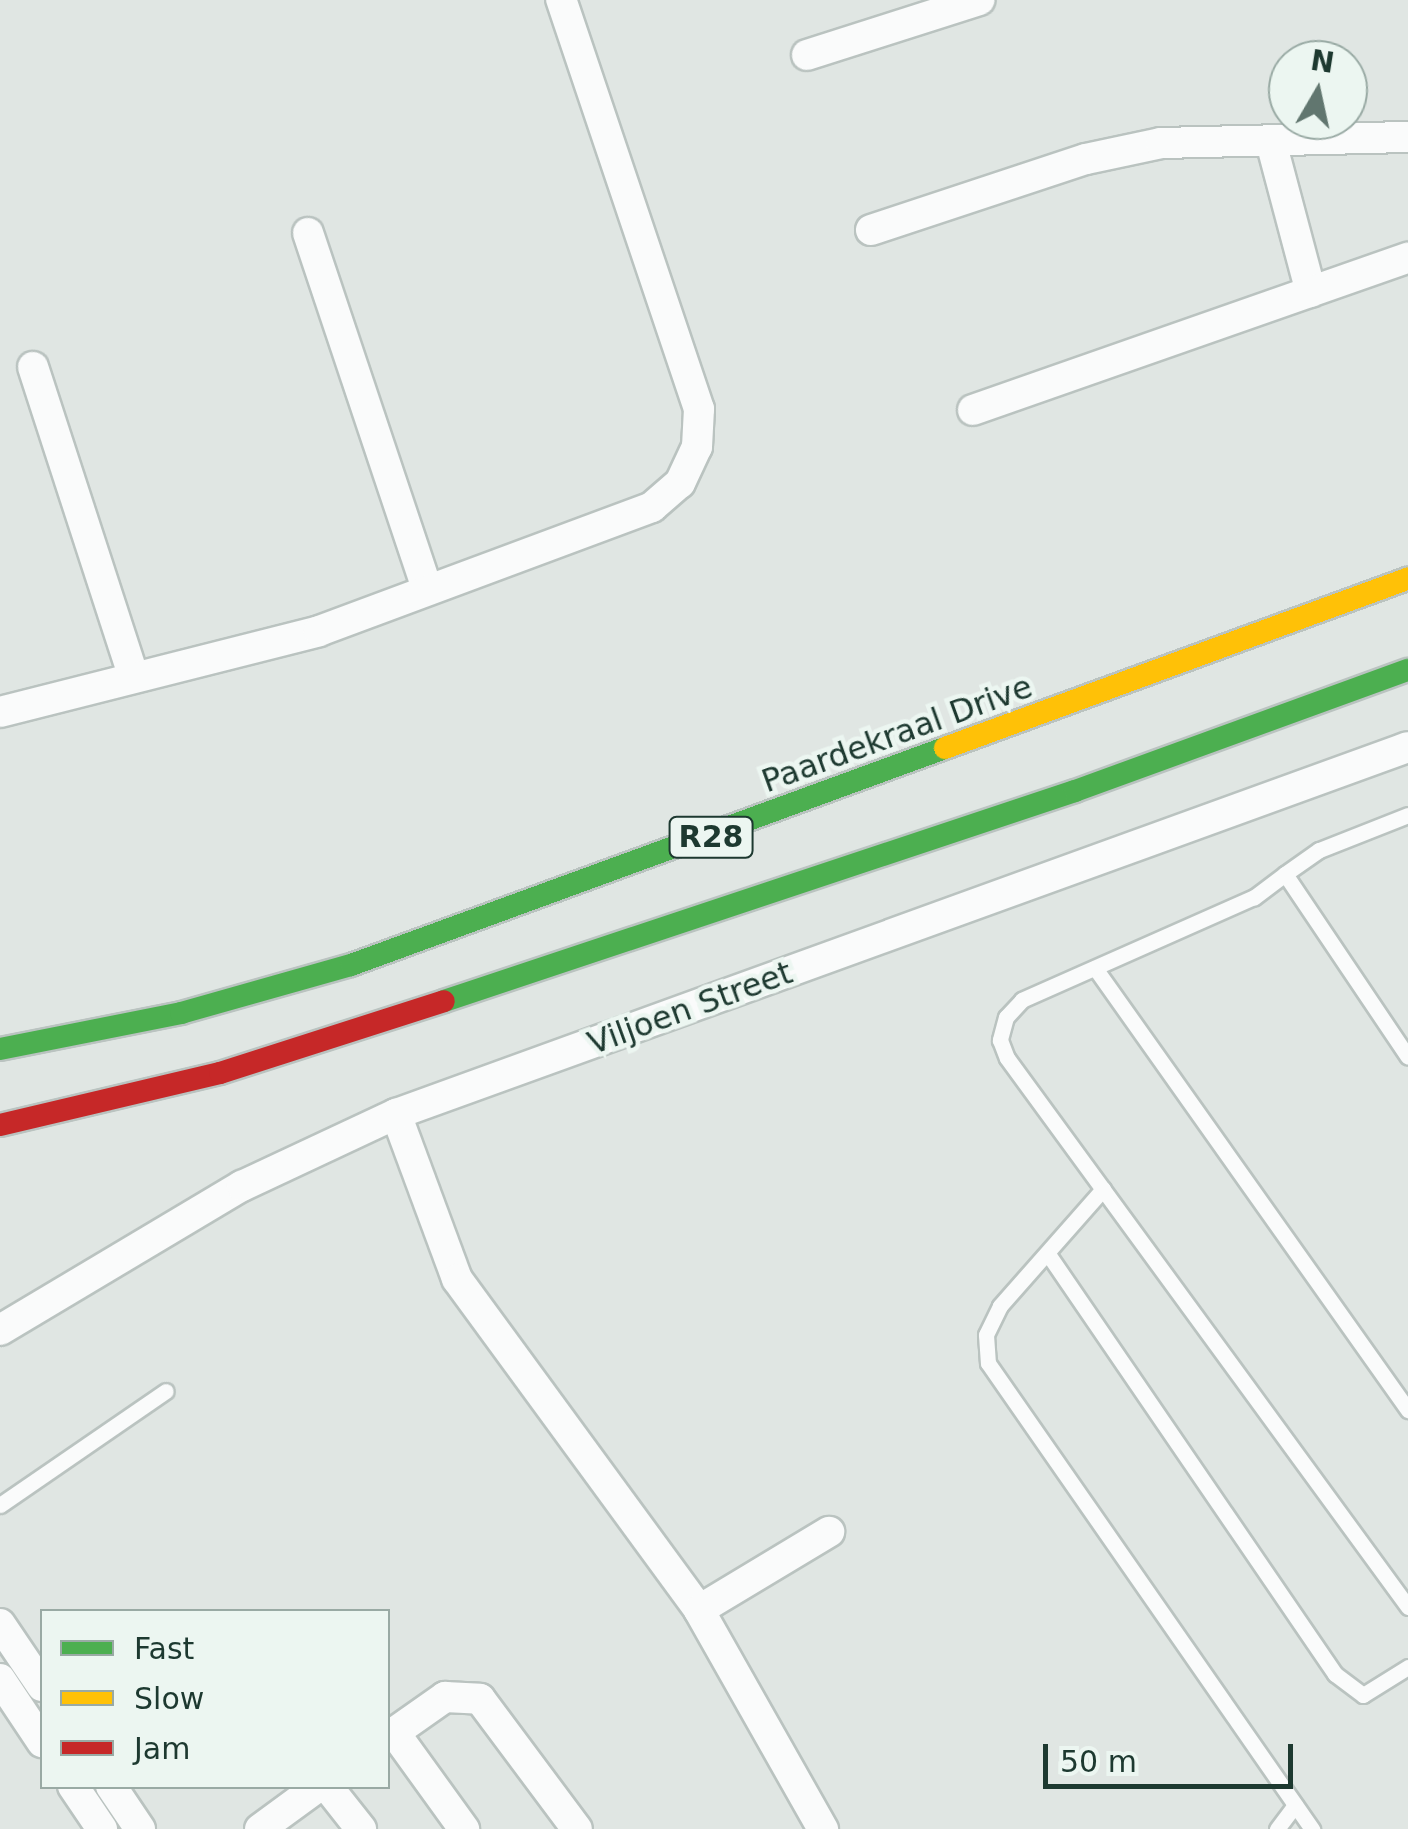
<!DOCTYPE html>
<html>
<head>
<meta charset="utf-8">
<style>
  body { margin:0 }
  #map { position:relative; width:1408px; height:1829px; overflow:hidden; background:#e0e6e3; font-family:"DejaVu Sans",sans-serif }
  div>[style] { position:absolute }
  .roads { filter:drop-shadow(2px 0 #bac3c0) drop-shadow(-2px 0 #bac3c0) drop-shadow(0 2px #bac3c0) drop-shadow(0 -2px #bac3c0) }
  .lane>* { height:15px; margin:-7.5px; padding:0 7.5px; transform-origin:7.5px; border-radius:7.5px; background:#fafbfb }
  .street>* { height:30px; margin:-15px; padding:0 15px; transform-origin:15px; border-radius:15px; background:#fafbfb }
  .fast>* { height:22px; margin:-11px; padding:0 11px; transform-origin:11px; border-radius:11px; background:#4caf50 }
  .slow>* { height:22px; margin:-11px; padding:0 11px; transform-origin:11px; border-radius:11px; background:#ffc107 }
  .jam>* { height:22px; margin:-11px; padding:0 11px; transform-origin:11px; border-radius:11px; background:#c62828 }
  span { translate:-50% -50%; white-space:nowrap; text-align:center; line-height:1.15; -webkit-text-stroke:9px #ecf6f1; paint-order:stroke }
  .shield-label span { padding:2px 8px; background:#ecf6f1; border:2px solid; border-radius:8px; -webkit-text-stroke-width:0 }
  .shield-label { font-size:30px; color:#1d3930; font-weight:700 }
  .street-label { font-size:32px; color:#1d3930 }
  .legend { position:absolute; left:40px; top:1609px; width:350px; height:180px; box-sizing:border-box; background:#ecf6f1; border:2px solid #99aaa4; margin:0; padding:12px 18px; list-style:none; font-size:30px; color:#1d3930 }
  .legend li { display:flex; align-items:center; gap:20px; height:50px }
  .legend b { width:50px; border:2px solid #99aaa4 }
  .north { position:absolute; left:1268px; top:40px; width:100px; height:100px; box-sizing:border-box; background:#ecf6f1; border:2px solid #99aaa4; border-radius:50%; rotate:9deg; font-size:28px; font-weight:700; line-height:40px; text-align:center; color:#1d3930 }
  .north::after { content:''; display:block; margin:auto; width:35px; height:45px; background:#61766f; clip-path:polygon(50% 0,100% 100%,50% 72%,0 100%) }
  .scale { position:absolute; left:1043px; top:1744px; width:250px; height:45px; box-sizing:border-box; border:5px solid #1d3930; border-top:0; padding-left:12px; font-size:30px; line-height:35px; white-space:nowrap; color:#1d3930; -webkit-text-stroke:8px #ecf6f1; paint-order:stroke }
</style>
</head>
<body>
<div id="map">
  <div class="roads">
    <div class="lane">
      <i style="left:1408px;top:815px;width:96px;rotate:158.5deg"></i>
      <i style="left:1319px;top:850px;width:42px;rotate:144.8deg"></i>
      <i style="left:1285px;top:874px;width:220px;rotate:56.1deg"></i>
      <i style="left:1285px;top:874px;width:39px;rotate:143deg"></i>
      <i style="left:1254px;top:897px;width:254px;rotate:156.1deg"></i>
      <i style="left:1022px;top:1000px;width:23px;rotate:133deg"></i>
      <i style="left:1006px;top:1017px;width:24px;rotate:105deg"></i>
      <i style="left:1000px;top:1040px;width:19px;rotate:69deg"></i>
      <i style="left:1007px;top:1058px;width:680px;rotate:53.85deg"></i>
      <i style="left:1095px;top:968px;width:542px;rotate:54.7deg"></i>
      <i style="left:1103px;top:1189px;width:156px;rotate:131.4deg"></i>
      <i style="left:1000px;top:1306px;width:32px;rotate:116deg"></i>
      <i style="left:986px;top:1335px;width:28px;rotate:86deg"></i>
      <i style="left:988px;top:1363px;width:568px;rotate:55.19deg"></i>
      <i style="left:1048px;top:1254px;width:509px;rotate:55.65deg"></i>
      <i style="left:1335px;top:1674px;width:35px;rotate:37deg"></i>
      <i style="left:1363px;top:1695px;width:53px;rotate:-31.9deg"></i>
      <i style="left:0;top:1505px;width:201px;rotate:-34.5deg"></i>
      <i style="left:1277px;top:1829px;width:30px;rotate:-53deg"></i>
    </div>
    <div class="street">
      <i style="left:807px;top:55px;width:181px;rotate:-17.7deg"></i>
      <i style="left:1271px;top:142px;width:155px;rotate:75.1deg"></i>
      <i style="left:871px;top:230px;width:226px;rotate:-18.3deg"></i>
      <i style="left:1086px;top:159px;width:77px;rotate:-12deg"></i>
      <i style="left:1161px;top:143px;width:247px;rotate:-1.4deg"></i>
      <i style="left:308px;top:233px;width:375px;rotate:71.5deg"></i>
      <i style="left:33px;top:367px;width:326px;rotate:72deg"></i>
      <i style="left:973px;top:410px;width:461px;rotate:-19.3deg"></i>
      <i style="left:0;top:712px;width:329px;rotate:-14.2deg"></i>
      <i style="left:319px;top:631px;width:355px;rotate:-20.4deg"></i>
      <i style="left:652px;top:507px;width:37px;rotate:-41deg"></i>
      <i style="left:680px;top:483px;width:40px;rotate:-65deg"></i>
      <i style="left:697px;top:447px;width:38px;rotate:-87deg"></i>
      <i style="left:699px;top:409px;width:432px;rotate:-108.6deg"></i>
      <i style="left:396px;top:1114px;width:176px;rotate:69.7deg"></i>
      <i style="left:457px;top:1279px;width:410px;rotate:53.8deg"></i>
      <i style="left:699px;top:1610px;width:252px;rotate:60.5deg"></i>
      <i style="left:0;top:1330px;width:282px;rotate:-30.8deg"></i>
      <i style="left:242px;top:1186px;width:170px;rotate:-25.1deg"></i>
      <i style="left:396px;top:1114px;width:1076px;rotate:-19.93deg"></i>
      <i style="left:699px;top:1610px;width:152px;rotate:-31deg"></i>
      <i style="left:0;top:1624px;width:75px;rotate:55.9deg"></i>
      <i style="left:0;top:1679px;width:76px;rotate:56.3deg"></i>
      <i style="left:394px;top:1732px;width:120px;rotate:54.2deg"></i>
      <i style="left:388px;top:1737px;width:70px;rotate:-35.1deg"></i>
      <i style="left:445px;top:1697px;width:35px;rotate:3deg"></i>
      <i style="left:480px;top:1699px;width:162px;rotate:53.3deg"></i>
      <i style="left:73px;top:1786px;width:52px;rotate:56deg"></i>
      <i style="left:111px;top:1786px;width:52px;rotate:56deg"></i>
      <i style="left:327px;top:1786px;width:55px;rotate:51.7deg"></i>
      <i style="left:260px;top:1829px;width:73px;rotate:-36.1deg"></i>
    </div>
    <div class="fast">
      <i style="left:444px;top:1001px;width:665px;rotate:-18.41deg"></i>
      <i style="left:1075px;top:791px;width:354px;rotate:-20deg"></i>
      <i style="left:0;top:1049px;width:185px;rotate:-11.2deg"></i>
      <i style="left:181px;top:1013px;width:177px;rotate:-15.8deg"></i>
      <i style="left:351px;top:965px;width:632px;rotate:-20.07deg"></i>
    </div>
    <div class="slow">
      <i style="left:945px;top:748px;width:493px;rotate:-20.1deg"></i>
    </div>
    <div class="jam">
      <i style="left:0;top:1125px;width:226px;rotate:-13.3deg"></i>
      <i style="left:220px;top:1073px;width:235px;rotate:-17.8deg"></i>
    </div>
  </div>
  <div class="shield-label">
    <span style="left:711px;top:837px">R28</span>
  </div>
  <div class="street-label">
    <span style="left:897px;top:734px;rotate:-20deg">Paardekraal Drive</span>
    <span style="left:690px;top:1008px;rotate:-20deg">Viljoen Street</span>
  </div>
  <ul class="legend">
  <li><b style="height:12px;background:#4caf50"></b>Fast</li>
  <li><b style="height:12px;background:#ffc107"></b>Slow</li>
  <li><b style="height:12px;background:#c62828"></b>Jam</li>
  </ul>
  <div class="north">N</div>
  <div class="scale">50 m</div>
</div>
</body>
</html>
